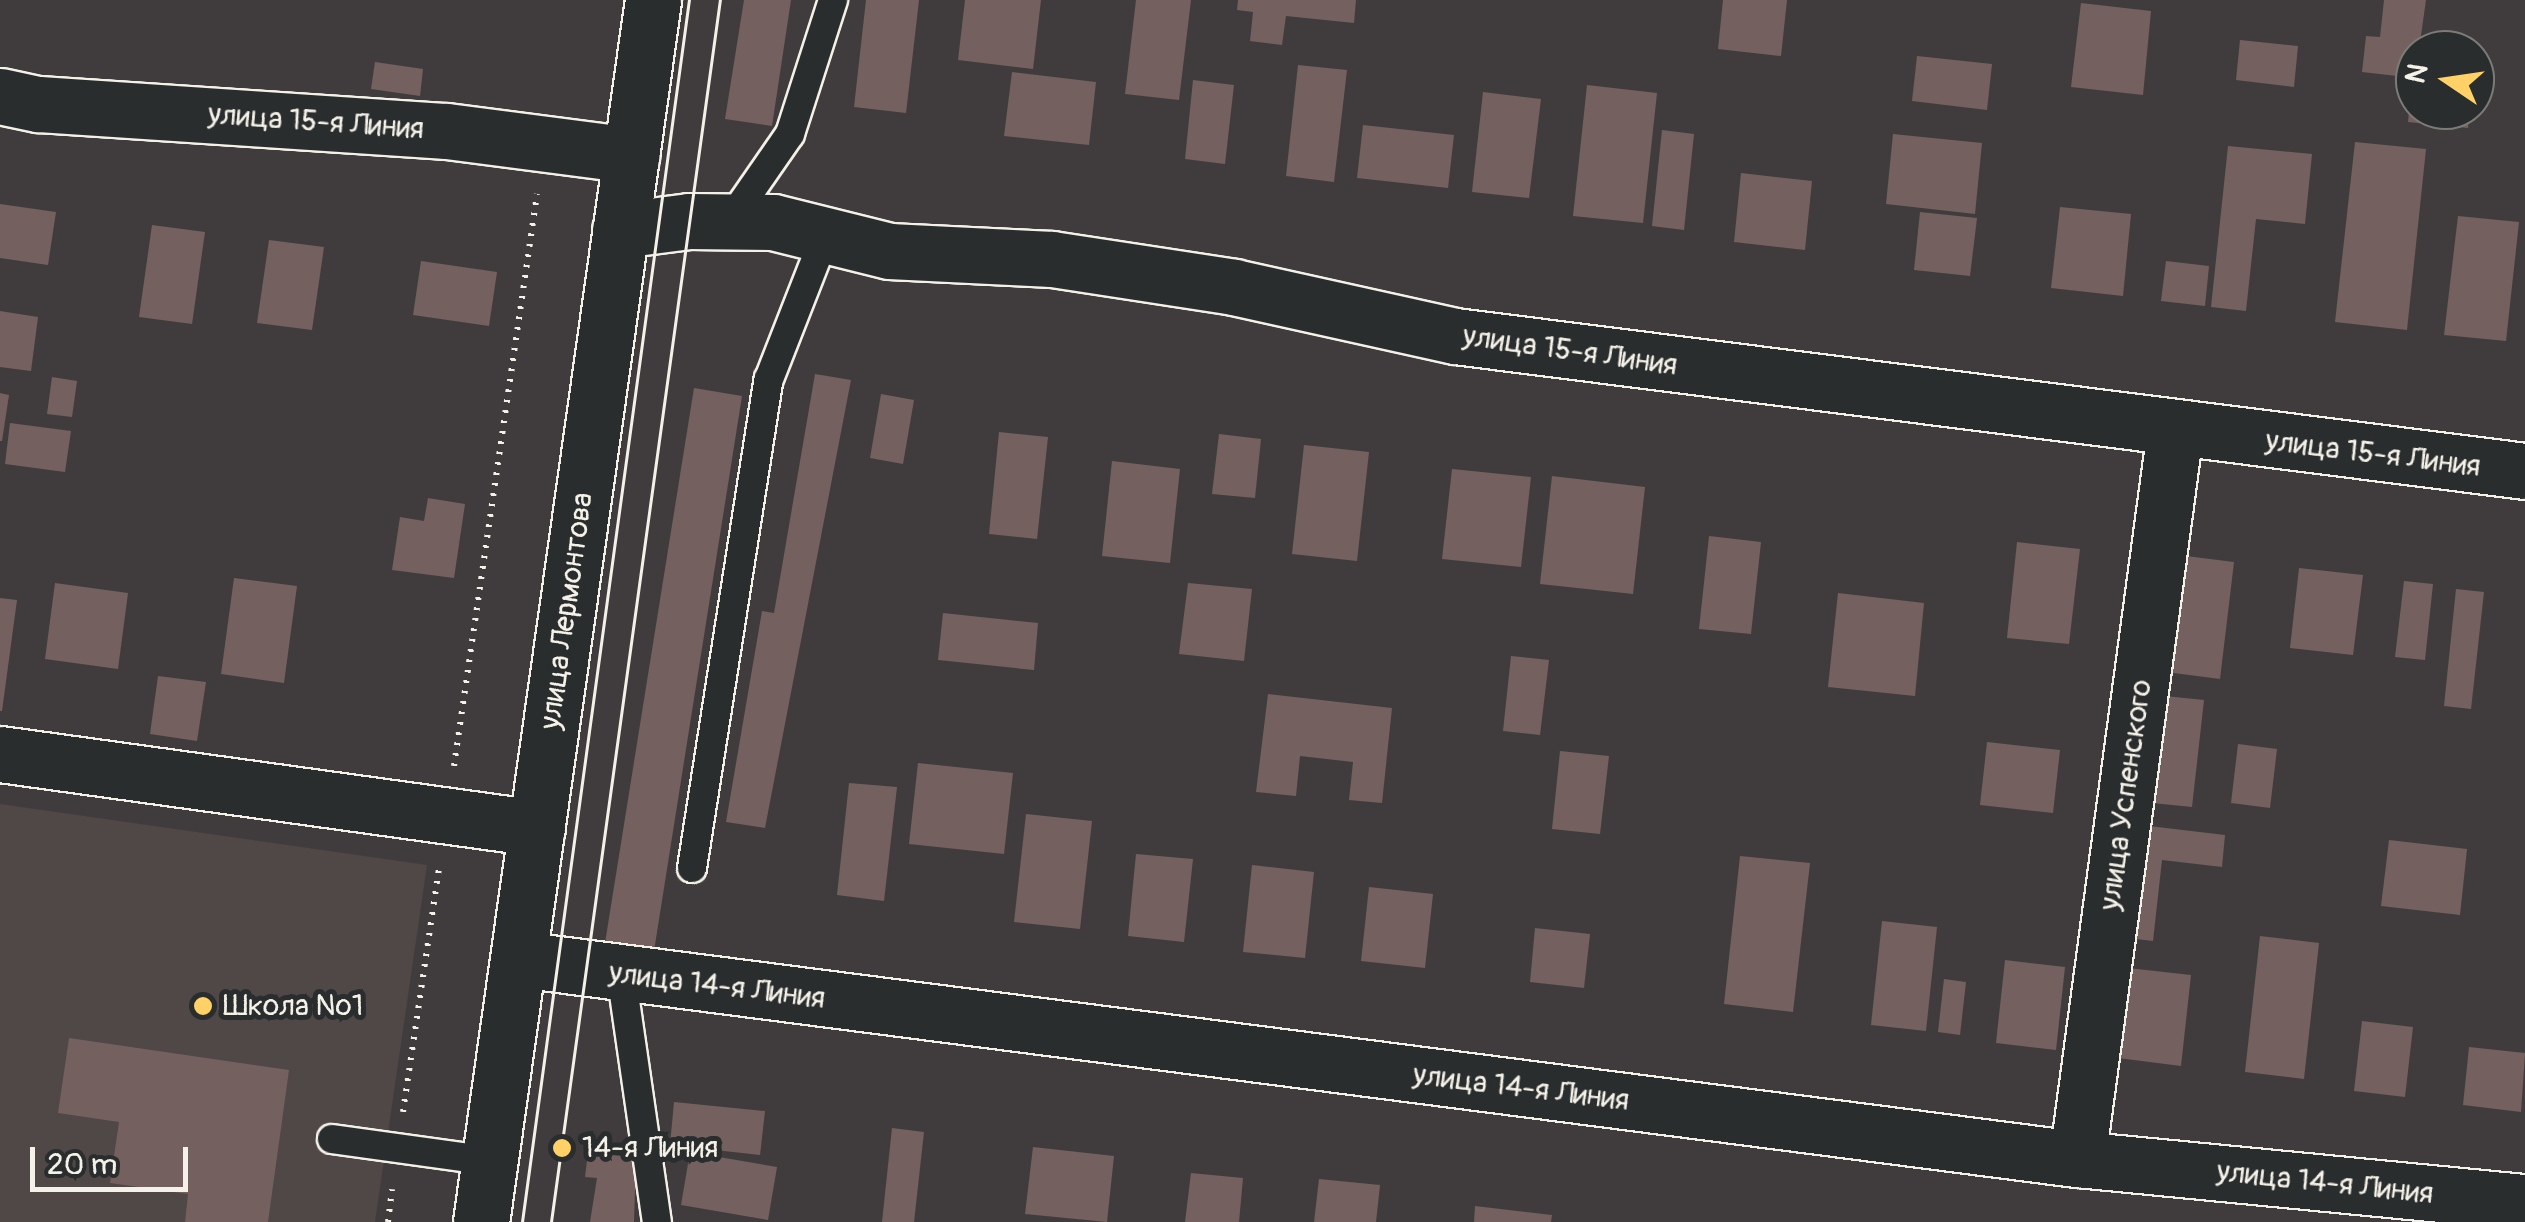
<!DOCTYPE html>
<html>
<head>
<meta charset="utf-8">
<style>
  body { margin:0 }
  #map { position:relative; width:2525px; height:1222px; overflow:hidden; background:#403c3d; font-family:Pangolin,sans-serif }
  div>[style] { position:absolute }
  .built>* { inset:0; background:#504747 }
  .building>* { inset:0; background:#74605f }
  .path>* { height:6px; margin-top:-3px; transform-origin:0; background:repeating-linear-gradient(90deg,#f4f1e8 0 2.5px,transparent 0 10.5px) }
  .roads { filter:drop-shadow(2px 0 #f4f1e8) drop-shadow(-2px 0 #f4f1e8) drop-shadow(0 2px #f4f1e8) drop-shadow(0 -2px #f4f1e8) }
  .lane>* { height:28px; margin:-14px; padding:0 14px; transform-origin:14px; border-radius:14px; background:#2a2d2e }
  .street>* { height:55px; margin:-27.5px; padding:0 27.5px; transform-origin:27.5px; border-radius:27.5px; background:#2a2d2e }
  .secondary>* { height:55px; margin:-27.5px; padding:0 27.5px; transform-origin:27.5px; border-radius:27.5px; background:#2a2d2e }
  .tram>* { height:2.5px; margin:-1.25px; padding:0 1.25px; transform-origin:1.25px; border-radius:1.25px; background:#f4f1e8 }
  .dots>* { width:28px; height:28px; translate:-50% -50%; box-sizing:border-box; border:5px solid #2a2d2e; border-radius:50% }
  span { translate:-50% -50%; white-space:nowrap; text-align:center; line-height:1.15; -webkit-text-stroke:10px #2a2d2e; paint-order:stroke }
  .street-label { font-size:30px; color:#f4f1e8 }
  .poi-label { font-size:30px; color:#f4f1e8 }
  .left { translate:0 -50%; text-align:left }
  .north { position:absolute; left:2395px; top:30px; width:100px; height:100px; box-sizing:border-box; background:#2a2d2e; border:2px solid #7b7b78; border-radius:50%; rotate:283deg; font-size:28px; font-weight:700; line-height:40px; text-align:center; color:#f4f1e8 }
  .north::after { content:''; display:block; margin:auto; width:35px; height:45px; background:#ffd166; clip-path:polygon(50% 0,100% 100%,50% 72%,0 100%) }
  .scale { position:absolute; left:30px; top:1147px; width:158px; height:45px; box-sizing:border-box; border:5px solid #f4f1e8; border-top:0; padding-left:12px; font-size:30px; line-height:35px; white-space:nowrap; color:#f4f1e8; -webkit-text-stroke:8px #2a2d2e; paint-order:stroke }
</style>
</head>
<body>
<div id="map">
  <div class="built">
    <i style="clip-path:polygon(0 804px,427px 865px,375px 1222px,0 1222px)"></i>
  </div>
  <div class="building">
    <i style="clip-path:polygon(744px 0,791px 0,772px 126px,725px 119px)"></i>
    <i style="clip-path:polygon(866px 0,919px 0,906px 113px,854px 107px)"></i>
    <i style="clip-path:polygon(965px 0,1041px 0,1033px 69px,958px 60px)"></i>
    <i style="clip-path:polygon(1136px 0,1191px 0,1179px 100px,1125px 94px)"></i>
    <i style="clip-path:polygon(1238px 0,1356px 0,1354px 23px,1286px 16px,1282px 45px,1250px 41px,1253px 12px,1237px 10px)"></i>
    <i style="clip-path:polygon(1723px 0,1787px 0,1781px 56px,1718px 49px)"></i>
    <i style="clip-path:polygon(2384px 0,2426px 0,2415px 78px,2362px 72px,2366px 36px,2380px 37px)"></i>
    <i style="clip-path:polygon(2081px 3px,2151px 11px,2143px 95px,2071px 87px)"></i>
    <i style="clip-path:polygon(2240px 40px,2298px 46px,2294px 87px,2236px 80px)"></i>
    <i style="clip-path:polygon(1917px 56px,1992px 64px,1987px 110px,1912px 101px)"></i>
    <i style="clip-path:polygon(375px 62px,423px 69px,420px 96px,371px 89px)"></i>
    <i style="clip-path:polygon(1298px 65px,1347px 70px,1334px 182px,1286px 176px)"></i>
    <i style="clip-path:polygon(1012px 72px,1096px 82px,1089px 145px,1004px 136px)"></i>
    <i style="clip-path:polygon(1193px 80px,1234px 85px,1225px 164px,1185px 159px)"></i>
    <i style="clip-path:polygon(1587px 85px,1657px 93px,1643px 223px,1573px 216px)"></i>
    <i style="clip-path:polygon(2411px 90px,2415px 110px,2470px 110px,2468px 128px,2408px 122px)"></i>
    <i style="clip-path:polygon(1483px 92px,1541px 99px,1529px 198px,1472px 192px)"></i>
    <i style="clip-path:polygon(1363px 125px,1454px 135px,1448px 188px,1357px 178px)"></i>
    <i style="clip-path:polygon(1662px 130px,1694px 134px,1684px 230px,1652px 226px)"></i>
    <i style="clip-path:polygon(1893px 134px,1982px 143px,1975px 214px,1886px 204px)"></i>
    <i style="clip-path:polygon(2355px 142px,2426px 149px,2407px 330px,2335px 322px)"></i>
    <i style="clip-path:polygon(2228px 146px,2312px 154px,2305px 224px,2256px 219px,2246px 311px,2211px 307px)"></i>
    <i style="clip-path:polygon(1741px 173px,1812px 181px,1805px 250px,1734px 242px)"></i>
    <i style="clip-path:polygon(0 204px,56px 212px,48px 265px,0 258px)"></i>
    <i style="clip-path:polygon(2060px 207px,2131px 214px,2123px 296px,2051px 288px)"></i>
    <i style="clip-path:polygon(1920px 212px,1977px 218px,1970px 276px,1914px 270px)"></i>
    <i style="clip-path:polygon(2458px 216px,2519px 222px,2506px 341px,2444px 335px)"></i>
    <i style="clip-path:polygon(152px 225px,205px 232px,192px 324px,139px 317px)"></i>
    <i style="clip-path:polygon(269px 240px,324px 247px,312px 330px,257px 323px)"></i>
    <i style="clip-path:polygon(421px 261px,497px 272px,489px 326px,413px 315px)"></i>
    <i style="clip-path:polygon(2166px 261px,2209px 266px,2205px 306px,2161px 301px)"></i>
    <i style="clip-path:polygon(0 311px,38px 317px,31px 371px,0 367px)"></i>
    <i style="clip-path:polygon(815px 374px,851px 380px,765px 828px,726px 822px,762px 611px,774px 613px)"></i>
    <i style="clip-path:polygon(52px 377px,77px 381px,72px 417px,47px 414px)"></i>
    <i style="clip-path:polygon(694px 388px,742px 396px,654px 951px,605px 943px)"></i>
    <i style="clip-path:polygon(0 393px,9px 395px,2px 441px,0 441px)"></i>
    <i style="clip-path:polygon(881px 394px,914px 400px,903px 464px,870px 458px)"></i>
    <i style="clip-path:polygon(10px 423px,71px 431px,65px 472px,5px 464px)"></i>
    <i style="clip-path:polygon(999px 432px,1048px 437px,1037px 539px,989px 534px)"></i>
    <i style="clip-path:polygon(1219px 434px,1261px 439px,1255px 498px,1212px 494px)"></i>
    <i style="clip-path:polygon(1304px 445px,1369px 452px,1357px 561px,1292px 554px)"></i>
    <i style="clip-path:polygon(1112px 461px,1180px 469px,1170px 563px,1102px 556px)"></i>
    <i style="clip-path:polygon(1452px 469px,1531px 477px,1521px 567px,1442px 559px)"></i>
    <i style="clip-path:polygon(1552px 476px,1645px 487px,1633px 594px,1540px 584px)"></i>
    <i style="clip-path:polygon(428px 498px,465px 504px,454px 578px,392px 570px,400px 517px,424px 521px)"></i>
    <i style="clip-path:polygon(1709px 536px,1761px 542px,1751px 634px,1699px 629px)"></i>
    <i style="clip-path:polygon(2017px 542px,2080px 549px,2069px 644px,2007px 638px)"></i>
    <i style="clip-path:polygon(2178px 555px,2234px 562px,2220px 679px,2166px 672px)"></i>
    <i style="clip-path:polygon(2299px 568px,2363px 575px,2353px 655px,2290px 648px)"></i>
    <i style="clip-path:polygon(234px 578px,297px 586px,284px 683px,221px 674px)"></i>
    <i style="clip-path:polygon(2404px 581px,2433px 584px,2425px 660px,2395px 657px)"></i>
    <i style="clip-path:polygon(55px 583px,128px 593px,118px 669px,45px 659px)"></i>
    <i style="clip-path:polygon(1188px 583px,1252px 589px,1244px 661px,1179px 654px)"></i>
    <i style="clip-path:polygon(2456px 589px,2484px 592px,2471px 709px,2444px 706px)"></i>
    <i style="clip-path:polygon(1838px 593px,1924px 603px,1915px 696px,1828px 687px)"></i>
    <i style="clip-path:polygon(0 598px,17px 600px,2px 711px,0 711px)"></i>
    <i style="clip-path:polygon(943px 613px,1038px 623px,1034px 670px,938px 660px)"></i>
    <i style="clip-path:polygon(1511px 656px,1549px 660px,1540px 735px,1503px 731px)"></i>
    <i style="clip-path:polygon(158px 676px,206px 682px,197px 741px,150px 734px)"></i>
    <i style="clip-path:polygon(1268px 694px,1392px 708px,1382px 803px,1349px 800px,1353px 762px,1300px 756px,1296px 796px,1256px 792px)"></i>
    <i style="clip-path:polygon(2165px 696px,2204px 700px,2192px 807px,2152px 803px)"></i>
    <i style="clip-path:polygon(1987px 742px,2060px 750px,2053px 813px,1980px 805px)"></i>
    <i style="clip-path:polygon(2238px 744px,2277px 749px,2270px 808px,2231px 803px)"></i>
    <i style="clip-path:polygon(1560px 751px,1609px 756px,1600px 834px,1552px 829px)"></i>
    <i style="clip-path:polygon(918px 763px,1013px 773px,1004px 854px,909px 844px)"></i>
    <i style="clip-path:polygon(849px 783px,897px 787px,884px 901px,837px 895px)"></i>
    <i style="clip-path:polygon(1026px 814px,1092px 821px,1080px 929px,1014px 922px)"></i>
    <i style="clip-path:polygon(2149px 826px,2225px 835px,2222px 867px,2162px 860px,2153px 941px,2136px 939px)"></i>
    <i style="clip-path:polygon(2389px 840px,2467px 849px,2460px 915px,2381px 906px)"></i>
    <i style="clip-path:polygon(1136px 854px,1193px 859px,1184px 942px,1128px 936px)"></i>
    <i style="clip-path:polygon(1740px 856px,1810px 863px,1793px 1012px,1724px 1004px)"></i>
    <i style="clip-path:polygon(1252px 865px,1314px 872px,1305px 958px,1243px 952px)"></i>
    <i style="clip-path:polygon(1369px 887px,1433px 894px,1425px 968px,1361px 961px)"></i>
    <i style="clip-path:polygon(1882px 921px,1937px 927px,1926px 1031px,1871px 1025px)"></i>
    <i style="clip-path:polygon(1535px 928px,1590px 934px,1584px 988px,1530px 982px)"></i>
    <i style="clip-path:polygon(2260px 936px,2319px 943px,2304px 1079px,2245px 1072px)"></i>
    <i style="clip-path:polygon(2005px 960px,2065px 967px,2056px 1050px,1996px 1043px)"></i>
    <i style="clip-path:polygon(2128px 968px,2191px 975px,2181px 1066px,2118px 1058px)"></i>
    <i style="clip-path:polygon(1944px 979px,1966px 982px,1960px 1035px,1938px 1032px)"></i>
    <i style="clip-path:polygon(2362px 1021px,2413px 1027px,2405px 1097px,2354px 1091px)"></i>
    <i style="clip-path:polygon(69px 1038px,289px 1070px,268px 1222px,185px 1222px,188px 1194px,110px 1183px,119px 1122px,58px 1113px)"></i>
    <i style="clip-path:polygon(2469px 1047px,2525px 1053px,2521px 1112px,2463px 1105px)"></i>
    <i style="clip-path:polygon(674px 1102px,765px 1111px,760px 1155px,670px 1145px)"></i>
    <i style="clip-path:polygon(892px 1128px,924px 1132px,914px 1222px,882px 1222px)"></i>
    <i style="clip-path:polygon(1033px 1147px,1114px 1156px,1107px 1222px,1025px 1214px)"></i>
    <i style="clip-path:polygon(588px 1152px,636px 1158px,634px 1222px,590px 1222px,597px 1178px,585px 1177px)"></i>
    <i style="clip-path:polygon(690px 1152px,777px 1167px,768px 1220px,681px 1205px)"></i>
    <i style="clip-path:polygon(1191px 1173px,1243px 1178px,1239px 1222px,1185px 1222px)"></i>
    <i style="clip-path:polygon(1319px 1179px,1380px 1185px,1376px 1222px,1314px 1222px)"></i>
    <i style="clip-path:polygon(1475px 1206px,1552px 1215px,1551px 1222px,1474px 1222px)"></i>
  </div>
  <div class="path">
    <i style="left:454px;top:766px;width:578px;rotate:-81.74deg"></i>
    <i style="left:403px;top:1112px;width:248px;rotate:-81.6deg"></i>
    <i style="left:388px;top:1222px;width:33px;rotate:-83deg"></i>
  </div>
  <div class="roads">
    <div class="lane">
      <i style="left:729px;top:222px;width:107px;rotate:-55.3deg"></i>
      <i style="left:790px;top:134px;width:141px;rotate:-72.2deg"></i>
      <i style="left:692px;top:868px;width:495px;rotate:-81.1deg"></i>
      <i style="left:769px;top:379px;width:154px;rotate:-68.6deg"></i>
      <i style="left:621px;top:973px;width:252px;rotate:81.8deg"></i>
      <i style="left:332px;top:1139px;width:160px;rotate:7.9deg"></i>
    </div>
    <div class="street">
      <i style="left:0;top:96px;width:40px;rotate:12deg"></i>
      <i style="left:39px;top:104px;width:409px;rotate:3.8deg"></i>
      <i style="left:447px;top:131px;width:186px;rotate:7.4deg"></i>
      <i style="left:620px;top:230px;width:70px;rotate:-7.4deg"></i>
      <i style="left:689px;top:221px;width:84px;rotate:0.7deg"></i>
      <i style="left:773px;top:222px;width:120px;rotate:14deg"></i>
      <i style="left:889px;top:251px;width:163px;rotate:2.8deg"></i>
      <i style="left:1052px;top:259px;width:184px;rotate:8.7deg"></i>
      <i style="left:1234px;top:287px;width:226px;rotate:12.5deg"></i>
      <i style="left:1455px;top:336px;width:1078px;rotate:7.19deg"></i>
      <i style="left:0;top:754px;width:542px;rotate:7.85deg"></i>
      <i style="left:519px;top:959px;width:1571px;rotate:7.32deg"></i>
      <i style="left:2077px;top:1159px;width:450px;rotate:5.5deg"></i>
      <i style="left:2077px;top:1159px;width:736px;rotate:-82.34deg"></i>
    </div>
    <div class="secondary">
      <i style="left:481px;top:1222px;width:1234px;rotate:-81.99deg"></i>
    </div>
  </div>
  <div class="tram">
    <i style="left:522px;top:1222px;width:1233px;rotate:-82.22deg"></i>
    <i style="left:551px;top:1222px;width:1234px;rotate:-82.13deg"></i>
  </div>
  <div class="dots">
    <i style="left:203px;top:1006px;background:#ffd166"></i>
    <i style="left:562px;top:1148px;background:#ffd166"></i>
  </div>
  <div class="street-label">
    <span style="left:316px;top:122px;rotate:4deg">улица 15-я Линия</span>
    <span style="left:1570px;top:351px;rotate:8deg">улица 15-я Линия</span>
    <span style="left:2373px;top:454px;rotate:7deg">улица 15-я Линия</span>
    <span style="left:567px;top:611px;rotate:-82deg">улица Лермонтова</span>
    <span style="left:2126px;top:795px;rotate:-82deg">улица Успенского</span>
    <span style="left:717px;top:986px;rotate:7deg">улица 14-я Линия</span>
    <span style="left:1521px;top:1088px;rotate:7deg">улица 14-я Линия</span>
    <span style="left:2325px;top:1183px;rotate:6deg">улица 14-я Линия</span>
  </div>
  <div class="poi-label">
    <span class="left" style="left:223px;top:1006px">Школа №1</span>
    <span class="left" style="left:582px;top:1148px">14-я Линия</span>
  </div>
  <div class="north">N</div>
  <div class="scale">20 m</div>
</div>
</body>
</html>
